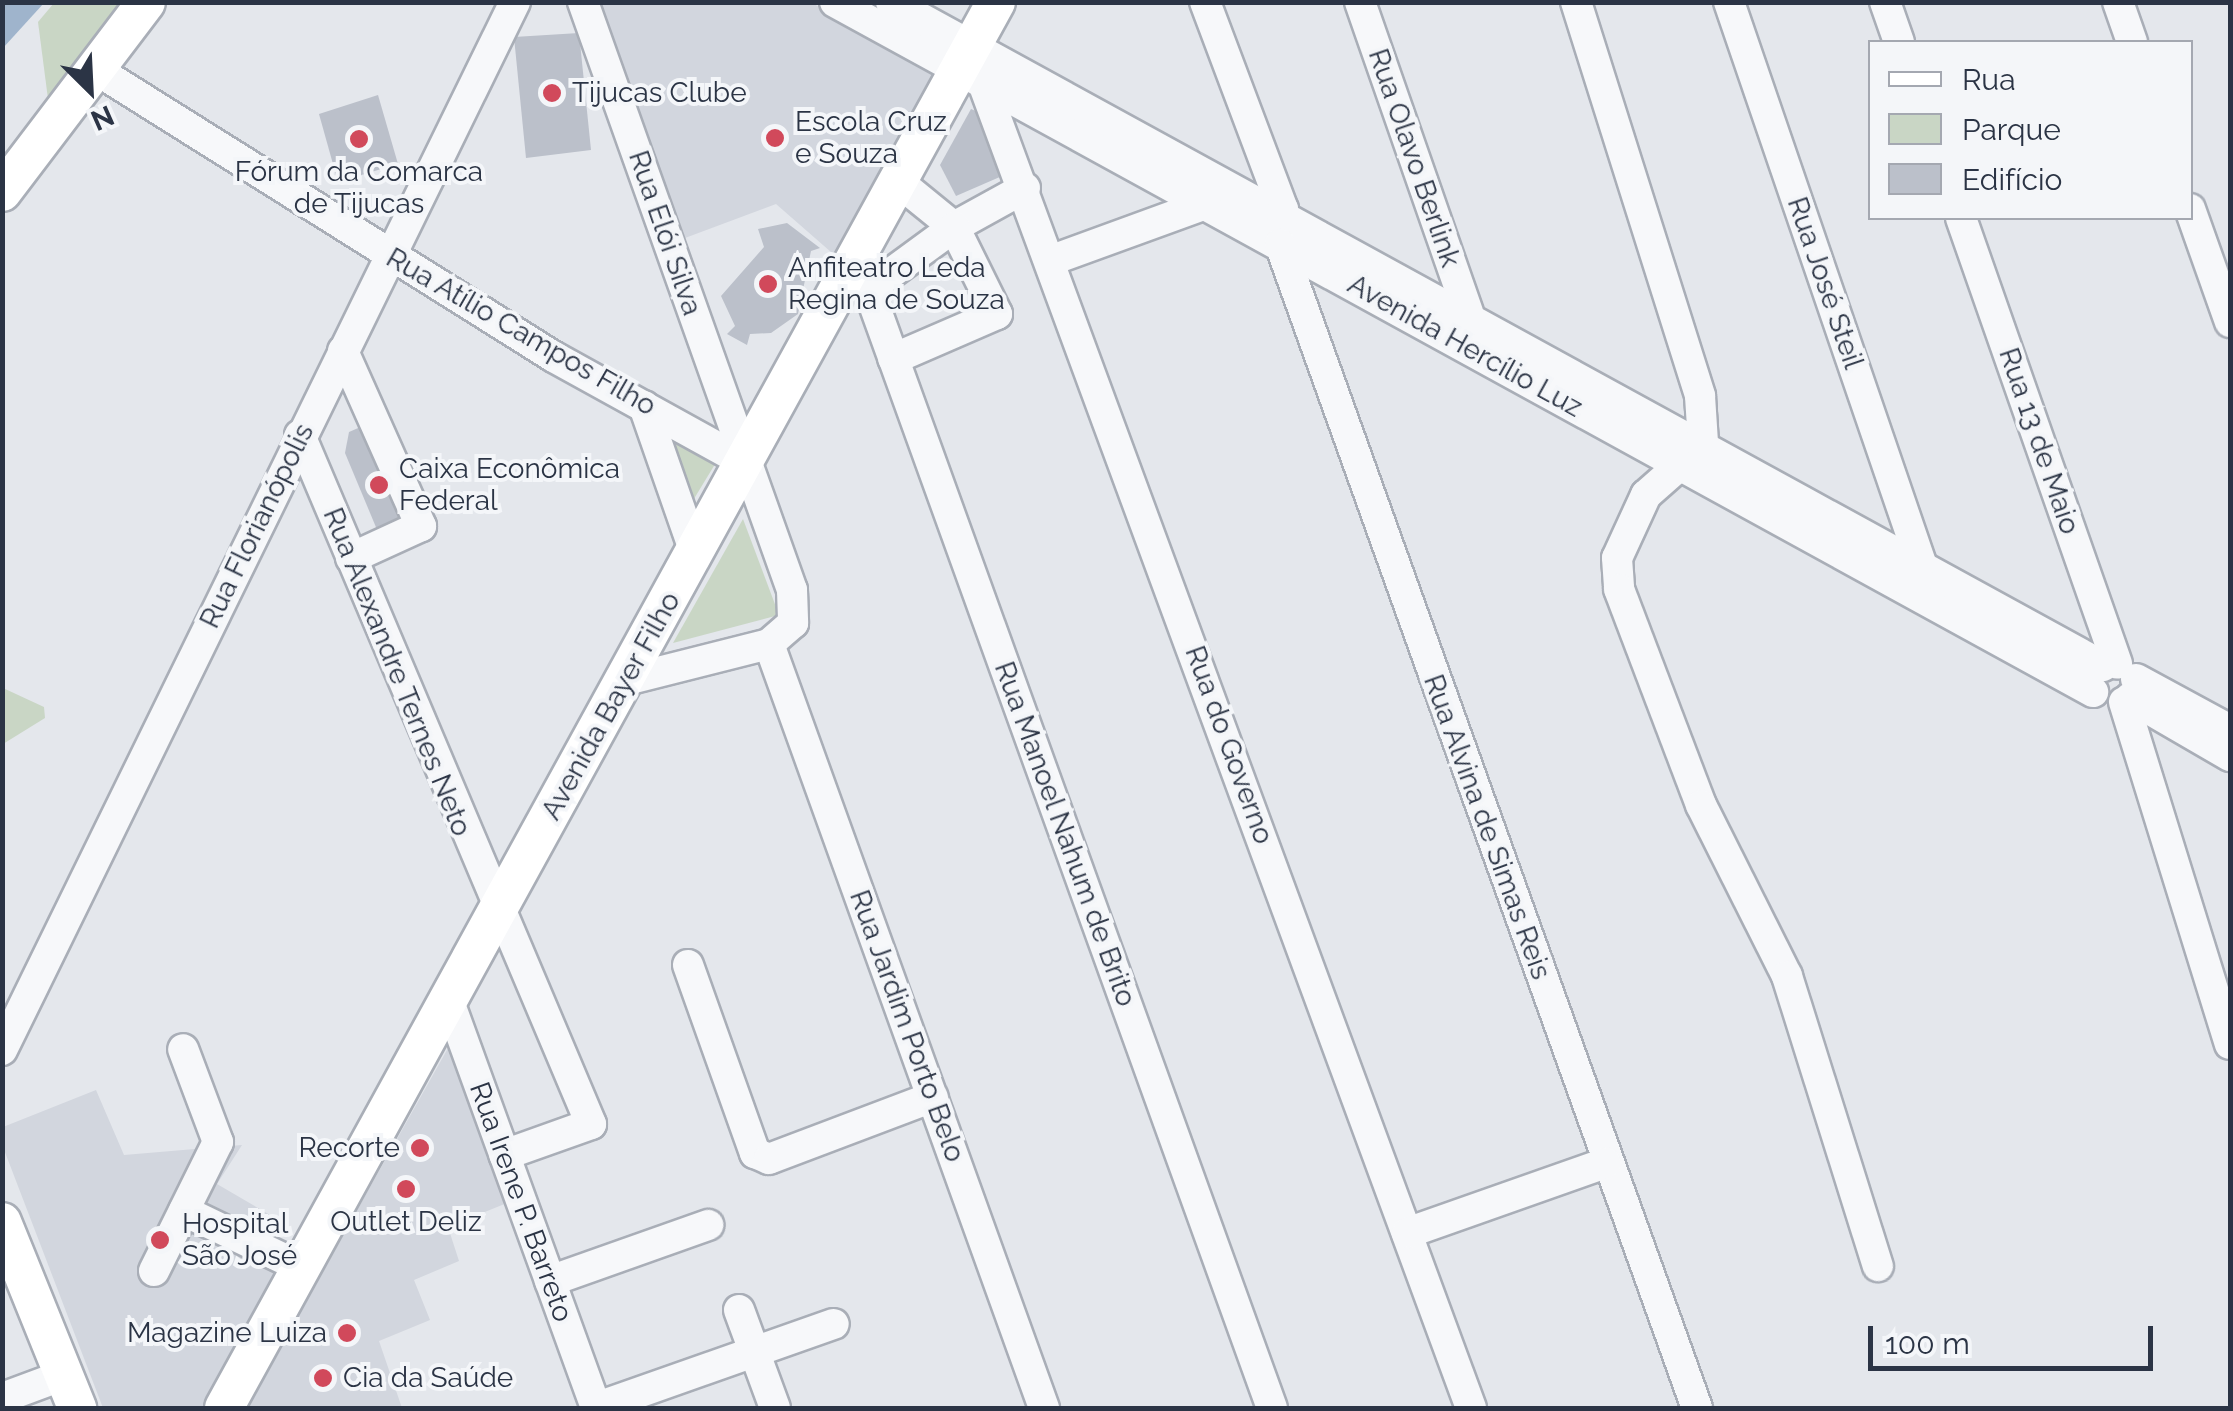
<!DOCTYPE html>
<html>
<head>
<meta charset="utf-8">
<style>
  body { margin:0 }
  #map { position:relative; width:2233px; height:1411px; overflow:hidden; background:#e4e7ec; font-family:Raleway,sans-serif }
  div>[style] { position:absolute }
  .built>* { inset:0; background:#d2d6de }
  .green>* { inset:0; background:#c9d6c5 }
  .water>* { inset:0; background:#9fb4cc }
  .building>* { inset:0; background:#bbc0ca }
  .roads { filter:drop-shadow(2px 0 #a9aeb7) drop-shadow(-2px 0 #a9aeb7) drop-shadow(0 2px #a9aeb7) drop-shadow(0 -2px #a9aeb7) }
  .minor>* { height:30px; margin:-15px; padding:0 15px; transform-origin:15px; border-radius:15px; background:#f7f8fa }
  .major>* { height:38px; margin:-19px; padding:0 19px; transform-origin:19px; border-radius:19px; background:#fff }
  .dots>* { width:28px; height:28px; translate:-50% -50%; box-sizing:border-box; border:5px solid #f4f6f9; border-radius:50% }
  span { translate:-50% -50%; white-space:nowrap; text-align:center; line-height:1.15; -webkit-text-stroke:8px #f4f6f9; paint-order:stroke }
  .poi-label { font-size:28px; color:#2b3445 }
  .left { translate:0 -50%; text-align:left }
  .right { translate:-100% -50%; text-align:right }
  .street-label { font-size:28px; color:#2b3445 }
  .frame { position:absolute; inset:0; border:5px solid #2b3445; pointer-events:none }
  .legend { position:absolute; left:1868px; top:40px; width:325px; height:180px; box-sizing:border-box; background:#f4f6f9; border:2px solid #a4a8b1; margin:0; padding:12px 18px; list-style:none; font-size:30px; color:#2b3445 }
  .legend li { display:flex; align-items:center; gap:20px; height:50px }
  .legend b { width:50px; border:2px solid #a4a8b1 }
  .north { position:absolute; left:40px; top:40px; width:100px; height:100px; -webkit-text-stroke:8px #f4f6f9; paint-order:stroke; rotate:156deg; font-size:28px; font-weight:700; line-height:40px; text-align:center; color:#2b3445 }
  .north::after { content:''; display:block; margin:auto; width:35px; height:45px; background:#2b3445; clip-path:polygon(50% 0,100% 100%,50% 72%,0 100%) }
  .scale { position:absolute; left:1868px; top:1326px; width:285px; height:45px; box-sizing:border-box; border:5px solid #2b3445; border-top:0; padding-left:12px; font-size:30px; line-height:35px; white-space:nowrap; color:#2b3445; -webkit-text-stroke:8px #f4f6f9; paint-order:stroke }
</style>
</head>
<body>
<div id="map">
  <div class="built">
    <i style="clip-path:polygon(598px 2px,812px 3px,938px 73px,839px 259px,776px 204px,685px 238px)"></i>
    <i style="clip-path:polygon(452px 1041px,517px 1199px,448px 1227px,459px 1261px,414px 1280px,430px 1320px,379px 1341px,402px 1408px,246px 1408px)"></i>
    <i style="clip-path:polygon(96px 1090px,124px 1155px,242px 1145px,217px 1184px,270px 1215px,264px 1229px,299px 1252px,214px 1408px,103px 1408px,3px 1147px,3px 1127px)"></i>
  </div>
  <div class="green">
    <i style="clip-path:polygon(54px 3px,140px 3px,59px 108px,48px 99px,38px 22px)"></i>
    <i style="clip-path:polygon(665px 430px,720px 456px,689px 507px)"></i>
    <i style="clip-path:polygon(743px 519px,779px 615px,673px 643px)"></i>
    <i style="clip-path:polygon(3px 688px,44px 707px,45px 718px,3px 744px)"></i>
  </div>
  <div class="water">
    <i style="clip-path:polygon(3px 2px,44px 3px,3px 48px,2px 3px)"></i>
  </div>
  <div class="building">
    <i style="clip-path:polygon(579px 33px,591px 150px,526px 158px,514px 37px)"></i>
    <i style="clip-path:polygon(378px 95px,398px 164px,338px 182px,319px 114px)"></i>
    <i style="clip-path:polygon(971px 109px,985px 115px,1009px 173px,956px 196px,940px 165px)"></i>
    <i style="clip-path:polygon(787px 223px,820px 248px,811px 251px,798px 314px,771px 333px,750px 334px,747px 345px,727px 334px,735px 326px,721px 296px,764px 247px,758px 229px)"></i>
    <i style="clip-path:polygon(372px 422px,413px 518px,378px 532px,345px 453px,349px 432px)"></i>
  </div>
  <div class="roads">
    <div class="minor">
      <i style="left:583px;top:2px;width:624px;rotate:70.43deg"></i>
      <i style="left:792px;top:590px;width:33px;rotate:88deg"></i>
      <i style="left:793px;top:623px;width:32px;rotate:139deg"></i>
      <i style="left:769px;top:644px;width:146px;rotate:165.8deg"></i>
      <i style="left:835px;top:2px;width:1435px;rotate:28.74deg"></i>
      <i style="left:891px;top:2px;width:1382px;rotate:28.72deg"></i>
      <i style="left:1205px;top:2px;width:221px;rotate:69.4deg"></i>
      <i style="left:1283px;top:209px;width:35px;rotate:95deg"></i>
      <i style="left:1280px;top:244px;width:1236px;rotate:70.29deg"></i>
      <i style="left:1360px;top:2px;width:329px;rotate:70.8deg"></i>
      <i style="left:1576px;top:2px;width:413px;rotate:72.5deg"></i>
      <i style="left:1700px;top:396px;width:47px;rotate:86.3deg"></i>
      <i style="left:1729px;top:2px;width:593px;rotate:71.11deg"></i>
      <i style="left:1885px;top:2px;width:42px;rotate:70.7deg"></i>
      <i style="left:2118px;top:2px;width:42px;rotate:70.7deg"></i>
      <i style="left:95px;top:69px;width:542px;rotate:32.11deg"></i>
      <i style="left:554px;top:357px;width:219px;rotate:28.9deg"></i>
      <i style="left:983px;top:83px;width:1412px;rotate:69.78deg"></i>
      <i style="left:901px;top:184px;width:68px;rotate:39.1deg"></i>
      <i style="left:954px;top:227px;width:81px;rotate:-28.8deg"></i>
      <i style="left:2190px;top:209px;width:120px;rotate:70.5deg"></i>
      <i style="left:1961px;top:218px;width:472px;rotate:70.7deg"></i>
      <i style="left:858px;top:260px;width:1220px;rotate:70.17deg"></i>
      <i style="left:1052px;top:260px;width:164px;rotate:-20deg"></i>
      <i style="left:868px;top:290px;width:107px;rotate:-36.2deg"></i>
      <i style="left:954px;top:227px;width:97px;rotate:63.7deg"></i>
      <i style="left:997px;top:314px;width:113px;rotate:156.6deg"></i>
      <i style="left:343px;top:351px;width:192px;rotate:66deg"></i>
      <i style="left:421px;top:526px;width:77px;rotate:155.4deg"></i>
      <i style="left:644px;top:406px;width:158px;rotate:70.8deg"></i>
      <i style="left:300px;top:435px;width:748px;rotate:67.1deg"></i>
      <i style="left:591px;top:1124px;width:92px;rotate:160.4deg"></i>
      <i style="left:1680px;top:465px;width:45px;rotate:138.6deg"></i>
      <i style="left:1646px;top:495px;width:69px;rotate:114.7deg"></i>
      <i style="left:1617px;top:558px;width:31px;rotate:86deg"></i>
      <i style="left:1619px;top:589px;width:231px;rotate:69.2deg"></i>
      <i style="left:1701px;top:805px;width:191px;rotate:63.3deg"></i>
      <i style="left:1787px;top:976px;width:304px;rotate:72.6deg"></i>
      <i style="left:769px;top:644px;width:812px;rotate:70.2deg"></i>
      <i style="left:2136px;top:679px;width:107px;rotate:28.5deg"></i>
      <i style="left:2130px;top:698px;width:116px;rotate:30.1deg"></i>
      <i style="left:2124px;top:702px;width:358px;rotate:72.8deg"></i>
      <i style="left:688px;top:965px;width:200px;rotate:70.4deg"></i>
      <i style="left:755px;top:1153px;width:15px;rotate:23deg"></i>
      <i style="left:769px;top:1159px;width:175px;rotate:-20.7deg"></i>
      <i style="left:447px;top:996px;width:438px;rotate:70.1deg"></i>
      <i style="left:2px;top:1050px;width:1167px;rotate:-63.92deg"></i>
      <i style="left:184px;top:1211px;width:130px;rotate:25.6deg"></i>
      <i style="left:1407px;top:1233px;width:211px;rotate:-19.4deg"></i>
      <i style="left:154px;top:1271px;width:144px;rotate:-63.6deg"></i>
      <i style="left:218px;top:1142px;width:99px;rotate:-110.6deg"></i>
      <i style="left:550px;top:1281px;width:168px;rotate:-19.5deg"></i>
      <i style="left:739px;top:1310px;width:104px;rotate:69.8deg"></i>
      <i style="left:2px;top:1398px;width:66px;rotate:-20.4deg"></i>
      <i style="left:595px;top:1408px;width:253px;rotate:-19.4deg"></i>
    </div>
    <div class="major">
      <i style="left:2px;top:192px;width:238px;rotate:-52.8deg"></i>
      <i style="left:2px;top:1222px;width:201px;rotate:68deg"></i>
      <i style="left:224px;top:1408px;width:1604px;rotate:-61.23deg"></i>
    </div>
  </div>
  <div class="dots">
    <i style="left:552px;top:93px;background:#d1495b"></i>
    <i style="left:775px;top:138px;background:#d1495b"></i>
    <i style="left:359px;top:139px;background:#d1495b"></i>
    <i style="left:768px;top:284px;background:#d1495b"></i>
    <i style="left:379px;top:485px;background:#d1495b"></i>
    <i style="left:420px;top:1148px;background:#d1495b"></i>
    <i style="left:406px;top:1189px;background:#d1495b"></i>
    <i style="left:160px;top:1240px;background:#d1495b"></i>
    <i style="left:347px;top:1333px;background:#d1495b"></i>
    <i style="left:323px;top:1378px;background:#d1495b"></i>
  </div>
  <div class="poi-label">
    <span class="left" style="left:572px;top:93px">Tijucas Clube</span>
    <span class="left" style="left:795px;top:138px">Escola Cruz<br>e Souza</span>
    <span style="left:359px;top:188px">Fórum da Comarca<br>de Tijucas</span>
    <span class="left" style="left:788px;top:284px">Anfiteatro Leda<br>Regina de Souza</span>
    <span class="left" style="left:399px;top:485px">Caixa Econômica<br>Federal</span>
    <span class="right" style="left:400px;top:1148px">Recorte</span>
    <span style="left:406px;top:1222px">Outlet Deliz</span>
    <span class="left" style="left:182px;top:1240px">Hospital<br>São José</span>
    <span class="right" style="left:327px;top:1333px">Magazine Luiza</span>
    <span class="left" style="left:343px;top:1378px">Cia da Saúde</span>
  </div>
  <div class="street-label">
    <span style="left:1414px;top:158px;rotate:71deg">Rua Olavo Berlink</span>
    <span style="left:665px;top:233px;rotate:71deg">Rua Elói Silva</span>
    <span style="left:1825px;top:283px;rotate:71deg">Rua José Steil</span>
    <span style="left:521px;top:332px;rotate:30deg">Rua Atílio Campos Filho</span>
    <span style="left:1465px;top:346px;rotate:29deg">Avenida Hercílio Luz</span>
    <span style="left:2039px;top:441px;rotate:71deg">Rua 13 de Maio</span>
    <span style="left:257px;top:526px;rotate:-64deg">Rua Florianópolis</span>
    <span style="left:397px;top:672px;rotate:68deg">Rua Alexandre Ternes Neto</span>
    <span style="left:611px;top:706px;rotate:-61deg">Avenida Bayer Filho</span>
    <span style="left:1229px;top:745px;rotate:70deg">Rua do Governo</span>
    <span style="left:1487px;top:827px;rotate:70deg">Rua Alvina de Simas Reis</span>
    <span style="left:1065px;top:834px;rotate:70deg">Rua Manoel Nahum de Brito</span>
    <span style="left:907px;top:1026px;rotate:70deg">Rua Jardim Porto Belo</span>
    <span style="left:521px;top:1202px;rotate:70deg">Rua Irene P. Barreto</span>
  </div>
  <div class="frame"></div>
  <ul class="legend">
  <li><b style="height:12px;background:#fff"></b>Rua</li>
  <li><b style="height:28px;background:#c9d6c5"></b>Parque</li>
  <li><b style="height:28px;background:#bbc0ca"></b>Edifício</li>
  </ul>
  <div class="north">N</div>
  <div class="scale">100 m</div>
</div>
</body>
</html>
